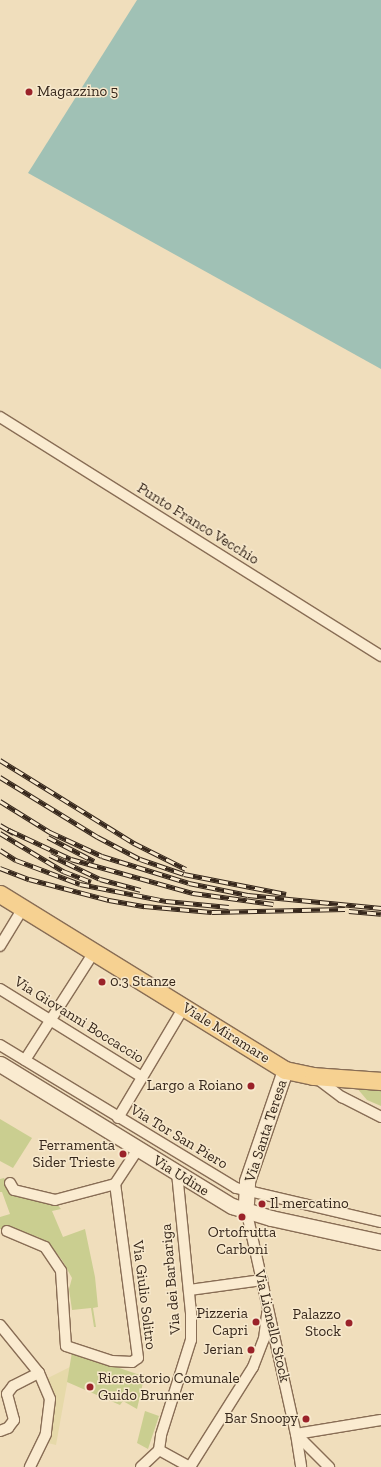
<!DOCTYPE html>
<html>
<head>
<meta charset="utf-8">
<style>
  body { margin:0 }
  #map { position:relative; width:381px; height:1467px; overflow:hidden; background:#f0debc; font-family:"Zilla Slab",serif }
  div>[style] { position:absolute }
  .farmland>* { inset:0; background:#e6d9a9 }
  .green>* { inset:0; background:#cace90 }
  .water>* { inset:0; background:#a0c1b5 }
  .roads { filter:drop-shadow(1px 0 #886d55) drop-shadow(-1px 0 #886d55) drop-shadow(0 1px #886d55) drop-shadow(0 -1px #886d55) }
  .street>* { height:10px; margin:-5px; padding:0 5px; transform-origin:5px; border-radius:5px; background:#faebd0 }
  .secondary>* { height:15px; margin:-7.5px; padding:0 7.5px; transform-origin:7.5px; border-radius:7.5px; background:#faebd0 }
  .primary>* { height:17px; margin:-8.5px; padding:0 8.5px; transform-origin:8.5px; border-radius:8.5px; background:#f6d191 }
  .rail>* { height:4.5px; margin-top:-2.25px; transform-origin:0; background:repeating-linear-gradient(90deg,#f7e8cc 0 9px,#36271b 0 18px); box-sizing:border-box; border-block:1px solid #36271b }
  .dots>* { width:11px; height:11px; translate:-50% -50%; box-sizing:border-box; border:2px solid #f7e8cc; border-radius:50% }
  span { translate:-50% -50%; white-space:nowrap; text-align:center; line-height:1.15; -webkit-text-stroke:3px #f7e8cc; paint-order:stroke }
  .poi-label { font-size:15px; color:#36271b }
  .left { translate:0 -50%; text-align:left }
  .right { translate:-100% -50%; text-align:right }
  .street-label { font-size:15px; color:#36271b }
</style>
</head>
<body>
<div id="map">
  <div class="farmland">
    <i style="clip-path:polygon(70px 1367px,56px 1445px,48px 1443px,53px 1418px,46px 1379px)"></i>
  </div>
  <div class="green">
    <i style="clip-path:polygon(356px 1087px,381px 1089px,381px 1106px,367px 1100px)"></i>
    <i style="clip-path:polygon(0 1119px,32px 1138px,13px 1168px,0 1161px)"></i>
    <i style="clip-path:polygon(4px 1178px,13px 1192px,55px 1202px,61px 1209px,52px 1211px,63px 1237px,85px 1229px,95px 1277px,98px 1307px,93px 1308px,96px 1327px,94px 1327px,91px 1308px,72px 1310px,69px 1289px,72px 1278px,62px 1260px,50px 1245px,38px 1237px,9px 1229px,0 1229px,0 1217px,10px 1214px,2px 1192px,0 1192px,0 1179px)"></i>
    <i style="clip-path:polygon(72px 1352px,137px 1374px,145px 1374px,137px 1409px,123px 1401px,120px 1405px,67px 1382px)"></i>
    <i style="clip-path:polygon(145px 1411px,159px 1416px,148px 1449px,137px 1443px)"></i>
  </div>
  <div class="water">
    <i style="clip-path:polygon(137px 0,381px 0,381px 369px,28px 173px)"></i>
  </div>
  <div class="roads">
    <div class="street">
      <i style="left:0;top:417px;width:450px;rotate:32.1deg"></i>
      <i style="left:0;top:946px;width:44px;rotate:-58.8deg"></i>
      <i style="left:0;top:989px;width:167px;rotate:31.8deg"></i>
      <i style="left:0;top:1045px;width:276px;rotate:31.2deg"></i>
      <i style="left:236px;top:1188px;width:149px;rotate:13.2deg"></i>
      <i style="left:25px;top:1060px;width:128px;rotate:-57.4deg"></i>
      <i style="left:315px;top:1077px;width:34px;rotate:37deg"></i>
      <i style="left:342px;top:1097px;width:44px;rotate:27.1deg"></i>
      <i style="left:118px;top:1118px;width:129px;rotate:-59.3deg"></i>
      <i style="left:10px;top:1183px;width:8px;rotate:60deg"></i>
      <i style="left:14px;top:1190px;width:42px;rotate:13.7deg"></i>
      <i style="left:55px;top:1200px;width:62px;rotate:-14.9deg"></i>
      <i style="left:248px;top:1218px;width:221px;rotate:77.5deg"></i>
      <i style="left:296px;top:1434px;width:33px;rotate:81deg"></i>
      <i style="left:7px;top:1231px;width:41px;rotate:22.8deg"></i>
      <i style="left:45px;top:1247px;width:29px;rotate:56deg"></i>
      <i style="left:61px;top:1271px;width:75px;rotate:86.2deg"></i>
      <i style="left:66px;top:1346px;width:48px;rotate:18.1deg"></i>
      <i style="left:112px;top:1361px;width:20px;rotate:3deg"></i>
      <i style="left:132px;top:1362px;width:7px;rotate:-34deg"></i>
      <i style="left:138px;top:1358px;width:176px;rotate:-97.5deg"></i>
      <i style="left:115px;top:1184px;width:42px;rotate:-56.7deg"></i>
      <i style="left:189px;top:1290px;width:74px;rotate:-7.8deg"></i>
      <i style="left:0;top:1325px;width:62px;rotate:50.9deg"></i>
      <i style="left:39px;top:1373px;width:28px;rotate:67deg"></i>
      <i style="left:50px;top:1399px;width:35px;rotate:97deg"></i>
      <i style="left:46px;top:1434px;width:37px;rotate:116deg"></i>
      <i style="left:0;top:1431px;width:9px;rotate:-21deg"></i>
      <i style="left:8px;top:1428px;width:10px;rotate:-53deg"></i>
      <i style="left:14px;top:1420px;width:27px;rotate:-105deg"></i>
      <i style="left:7px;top:1394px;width:10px;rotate:-53deg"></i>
      <i style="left:13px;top:1386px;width:29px;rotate:-27deg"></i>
      <i style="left:296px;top:1434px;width:86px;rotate:-9.4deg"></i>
      <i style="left:296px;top:1434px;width:47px;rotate:45deg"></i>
      <i style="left:159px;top:1450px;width:15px;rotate:-82deg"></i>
      <i style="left:161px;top:1435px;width:100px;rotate:-72.5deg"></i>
      <i style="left:191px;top:1340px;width:27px;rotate:-90deg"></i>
      <i style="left:191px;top:1313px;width:141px;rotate:-95.7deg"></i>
      <i style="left:159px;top:1450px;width:35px;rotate:29deg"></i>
      <i style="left:141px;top:1467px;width:25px;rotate:-43deg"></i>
      <i style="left:190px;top:1467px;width:118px;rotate:-57.8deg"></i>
      <i style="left:253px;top:1367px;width:30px;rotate:-69deg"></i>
      <i style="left:264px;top:1339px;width:26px;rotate:-83deg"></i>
    </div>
    <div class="secondary">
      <i style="left:0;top:1064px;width:272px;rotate:31.5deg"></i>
      <i style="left:232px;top:1206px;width:41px;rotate:17.1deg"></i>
      <i style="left:271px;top:1218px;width:113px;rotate:12.3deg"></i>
      <i style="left:246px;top:1203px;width:22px;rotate:-87deg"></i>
      <i style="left:247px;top:1181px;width:117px;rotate:-71.1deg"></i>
    </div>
    <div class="primary">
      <i style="left:0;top:894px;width:335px;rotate:31.7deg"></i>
      <i style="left:285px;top:1070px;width:29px;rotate:12deg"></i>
      <i style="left:313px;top:1076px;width:68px;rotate:4.2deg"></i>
    </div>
  </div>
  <div class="rail">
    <i style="left:0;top:760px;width:158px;rotate:31.8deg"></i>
    <i style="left:134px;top:843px;width:58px;rotate:26.6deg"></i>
    <i style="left:0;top:777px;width:115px;rotate:31.5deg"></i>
    <i style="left:98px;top:837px;width:47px;rotate:27.6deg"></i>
    <i style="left:140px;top:859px;width:46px;rotate:18.8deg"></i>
    <i style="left:184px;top:874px;width:104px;rotate:11.1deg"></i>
    <i style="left:0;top:801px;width:59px;rotate:31.8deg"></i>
    <i style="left:50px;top:832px;width:57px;rotate:24.8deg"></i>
    <i style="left:102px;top:856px;width:91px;rotate:17.2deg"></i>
    <i style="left:189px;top:883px;width:60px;rotate:11.5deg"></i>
    <i style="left:248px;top:895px;width:134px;rotate:5.6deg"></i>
    <i style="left:0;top:825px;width:16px;rotate:30deg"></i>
    <i style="left:9px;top:830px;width:68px;rotate:25.1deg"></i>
    <i style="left:71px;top:859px;width:127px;rotate:15.6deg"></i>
    <i style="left:193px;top:893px;width:81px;rotate:7.8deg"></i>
    <i style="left:0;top:833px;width:74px;rotate:31.1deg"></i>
    <i style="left:63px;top:871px;width:30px;rotate:21deg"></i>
    <i style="left:48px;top:837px;width:52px;rotate:27.6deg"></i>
    <i style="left:0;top:850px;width:19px;rotate:32deg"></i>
    <i style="left:16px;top:860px;width:68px;rotate:20.6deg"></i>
    <i style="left:80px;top:884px;width:88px;rotate:11.2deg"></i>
    <i style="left:166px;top:901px;width:63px;rotate:5.4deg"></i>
    <i style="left:50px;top:855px;width:55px;rotate:25.6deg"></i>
    <i style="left:100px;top:879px;width:42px;rotate:15deg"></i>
    <i style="left:0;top:868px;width:31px;rotate:21deg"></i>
    <i style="left:29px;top:879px;width:83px;rotate:14.7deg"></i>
    <i style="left:109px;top:900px;width:36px;rotate:10deg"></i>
    <i style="left:144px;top:906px;width:68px;rotate:5deg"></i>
    <i style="left:212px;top:912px;width:133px;rotate:-1.3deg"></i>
    <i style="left:349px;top:911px;width:32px;rotate:5deg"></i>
  </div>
  <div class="dots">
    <i style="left:29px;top:92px;background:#9a2229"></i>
    <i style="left:102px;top:982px;background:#9a2229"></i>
    <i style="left:251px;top:1086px;background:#9a2229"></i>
    <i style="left:123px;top:1154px;background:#9a2229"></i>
    <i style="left:262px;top:1204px;background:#9a2229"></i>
    <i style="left:242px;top:1217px;background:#9a2229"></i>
    <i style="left:256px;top:1322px;background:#9a2229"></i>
    <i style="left:349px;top:1323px;background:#9a2229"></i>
    <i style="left:251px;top:1350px;background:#9a2229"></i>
    <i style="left:90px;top:1387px;background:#9a2229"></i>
    <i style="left:306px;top:1419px;background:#9a2229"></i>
  </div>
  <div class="poi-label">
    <span class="left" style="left:37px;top:92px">Magazzino 5</span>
    <span class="left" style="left:110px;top:982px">0.3 Stanze</span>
    <span class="right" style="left:243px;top:1086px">Largo a Roiano</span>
    <span class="right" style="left:115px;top:1154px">Ferramenta<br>Sider Trieste</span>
    <span class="left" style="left:270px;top:1204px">Il mercatino</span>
    <span style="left:242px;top:1241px">Ortofrutta<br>Carboni</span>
    <span class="right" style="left:248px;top:1322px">Pizzeria<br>Capri</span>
    <span class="right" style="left:341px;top:1323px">Palazzo<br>Stock</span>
    <span class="right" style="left:243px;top:1350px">Jerian</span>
    <span class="left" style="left:98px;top:1387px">Ricreatorio Comunale<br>Guido Brunner</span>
    <span class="right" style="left:298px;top:1419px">Bar Snoopy</span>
  </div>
  <div class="street-label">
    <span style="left:198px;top:524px;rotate:32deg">Punto Franco Vecchio</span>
    <span style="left:79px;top:1020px;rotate:32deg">Via Giovanni Boccaccio</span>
    <span style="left:226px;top:1033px;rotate:32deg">Viale Miramare</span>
    <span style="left:266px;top:1131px;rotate:-72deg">Via Santa Teresa</span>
    <span style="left:179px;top:1137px;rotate:31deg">Via Tor San Piero</span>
    <span style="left:181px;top:1176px;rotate:32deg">Via Udine</span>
    <span style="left:171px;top:1279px;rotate:-95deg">Via dei Barbariga</span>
    <span style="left:144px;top:1295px;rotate:83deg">Via Giulio Solitro</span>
    <span style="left:272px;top:1326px;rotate:77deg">Via Lionello Stock</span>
  </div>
</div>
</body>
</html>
